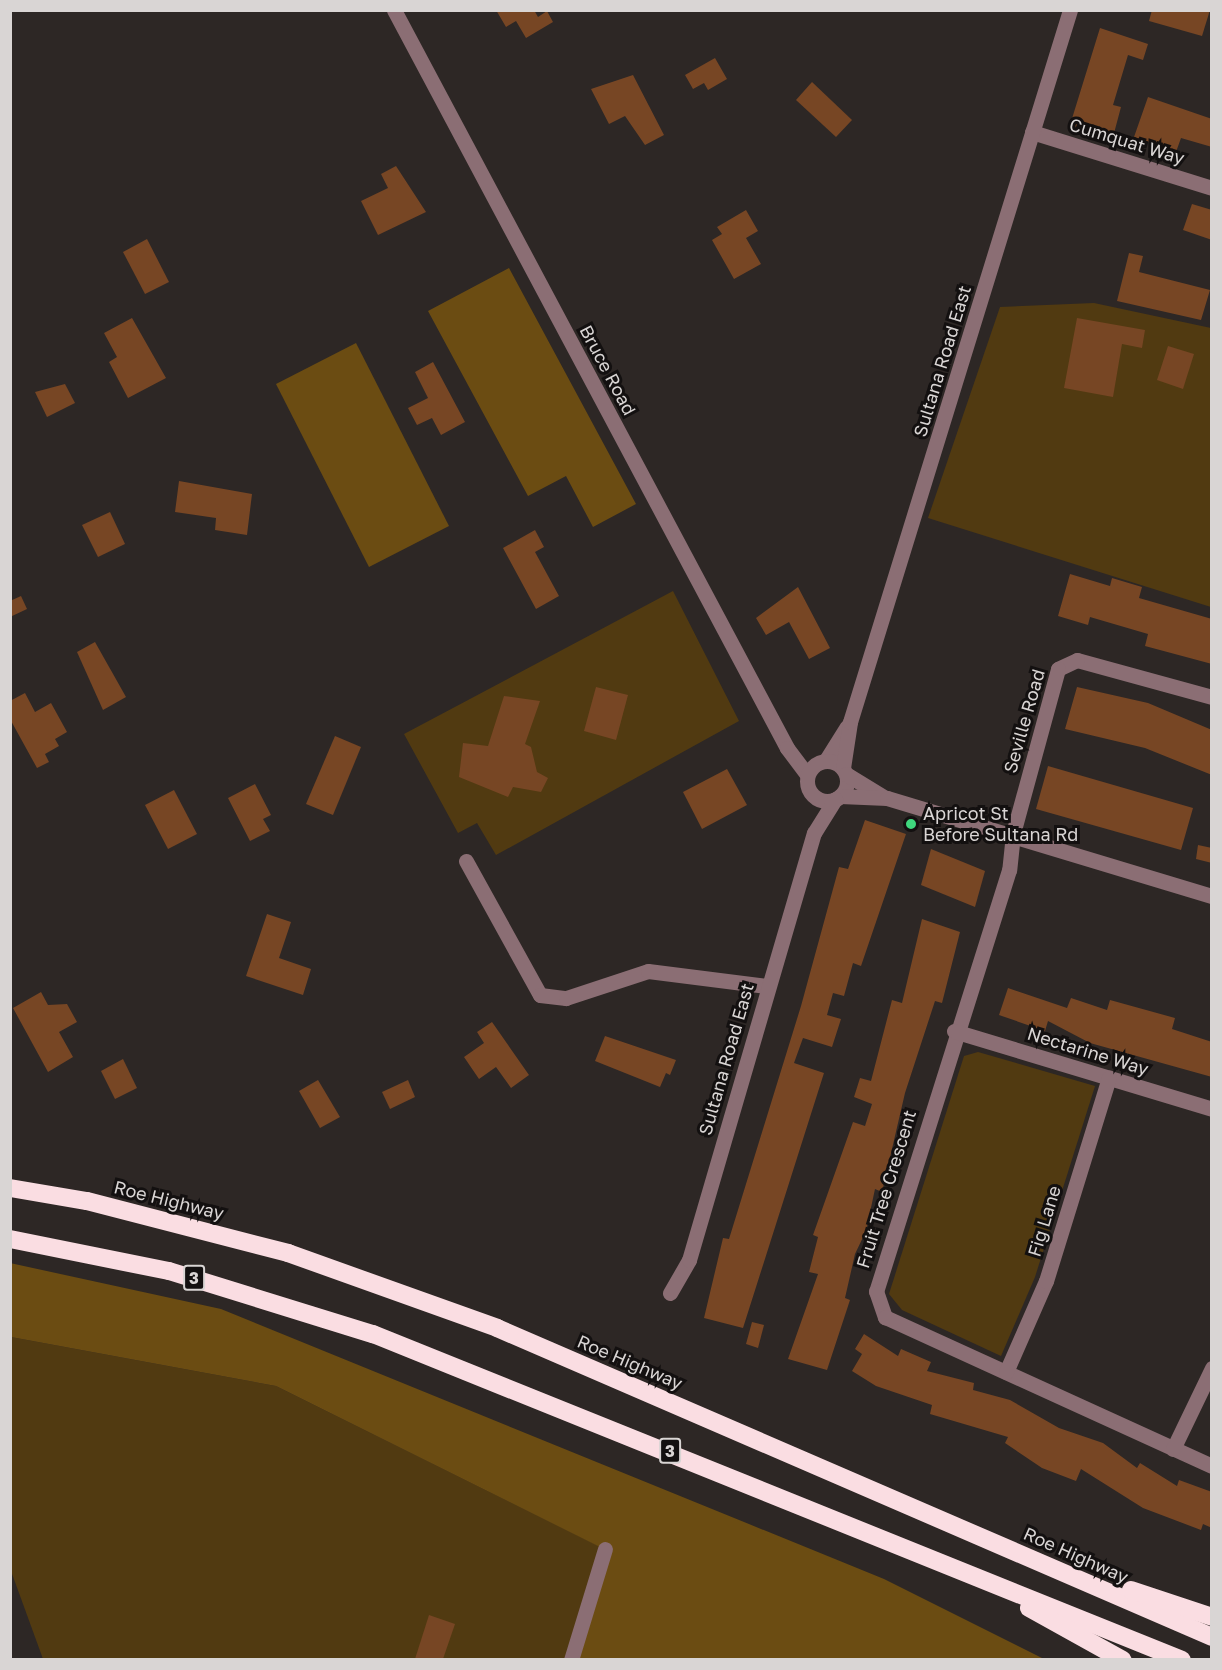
<!DOCTYPE html>
<html>
<head>
<meta charset="utf-8">
<style>
  body { margin:0 }
  #map { position:relative; width:1222px; height:1670px; overflow:hidden; background:#2d2725; font-family:"Golos Text",sans-serif }
  div>[style] { position:absolute }
  .green>* { inset:0; background:#513a11 }
  .forest>* { inset:0; background:#6b4c12 }
  .building>* { inset:0; background:#774624 }
  .minor>* { height:15px; margin:-7.5px; padding:0 7.5px; transform-origin:7.5px; border-radius:7.5px; background:#8b6e74 }
  .minor>.ring { margin:-7.5px; padding:0; box-sizing:content-box; background:none; border:15px solid #8b6e74; border-radius:50% }
  .highway>* { height:18px; margin:-9px; padding:0 9px; transform-origin:9px; border-radius:9px; background:#fadde2 }
  .dots>* { width:16px; height:16px; translate:-50% -50%; box-sizing:border-box; border:3px solid #131010; border-radius:50% }
  span { translate:-50% -50%; white-space:nowrap; text-align:center; line-height:1.15; -webkit-text-stroke:6px #131010; paint-order:stroke }
  .shield-label span { padding:2px 4px; background:#131010; border:2px solid; border-radius:4px; -webkit-text-stroke-width:0 }
  .shield-label { font-size:16px; color:#d9d5d4; font-weight:700 }
  .street-label { font-size:18px; color:#d9d5d4 }
  .poi-label { font-size:18px; color:#d9d5d4 }
  .left { translate:0 -50%; text-align:left }
  .frame { position:absolute; inset:0; border:12px solid #d9d5d4; pointer-events:none }
</style>
</head>
<body>
<div id="map">
  <div class="green">
    <i style="clip-path:polygon(1094px 303px,1211px 328px,1211px 607px,928px 518px,1000px 307px)"></i>
    <i style="clip-path:polygon(673px 591px,739px 721px,496px 855px,477px 823px,458px 833px,404px 734px)"></i>
    <i style="clip-path:polygon(978px 1052px,1095px 1086px,1035px 1277px,1001px 1356px,902px 1310px,889px 1294px,964px 1056px)"></i>
    <i style="clip-path:polygon(11px 1337px,276px 1386px,605px 1549px,571px 1660px,43px 1659px,11px 1571px)"></i>
  </div>
  <div class="forest">
    <i style="clip-path:polygon(509px 268px,636px 504px,593px 527px,566px 476px,528px 496px,428px 311px)"></i>
    <i style="clip-path:polygon(356px 343px,449px 526px,369px 567px,276px 384px)"></i>
    <i style="clip-path:polygon(10px 1263px,221px 1309px,884px 1579px,1044px 1659px,571px 1659px,604px 1549px,276px 1386px,11px 1337px)"></i>
  </div>
  <div class="building">
    <i style="clip-path:polygon(496px 10px,534px 10px,538px 17px,547px 11px,553px 22px,526px 38px,516px 21px,506px 27px)"></i>
    <i style="clip-path:polygon(1152px 10px,1210px 10px,1202px 36px,1149px 21px)"></i>
    <i style="clip-path:polygon(1100px 28px,1148px 44px,1143px 60px,1128px 55px,1113px 105px,1121px 107px,1113px 137px,1070px 125px)"></i>
    <i style="clip-path:polygon(715px 58px,727px 79px,708px 90px,704px 83px,693px 89px,685px 75px)"></i>
    <i style="clip-path:polygon(633px 75px,664px 135px,645px 145px,625px 116px,609px 124px,591px 89px)"></i>
    <i style="clip-path:polygon(812px 82px,852px 120px,836px 137px,796px 100px)"></i>
    <i style="clip-path:polygon(1148px 97px,1212px 119px,1212px 147px,1181px 138px,1176px 152px,1134px 137px)"></i>
    <i style="clip-path:polygon(396px 166px,426px 212px,378px 235px,361px 201px,388px 188px,381px 174px)"></i>
    <i style="clip-path:polygon(1192px 204px,1212px 210px,1212px 240px,1183px 230px)"></i>
    <i style="clip-path:polygon(746px 210px,758px 231px,746px 238px,761px 264px,734px 279px,712px 240px,722px 234px,717px 227px)"></i>
    <i style="clip-path:polygon(147px 239px,169px 282px,145px 294px,123px 252px)"></i>
    <i style="clip-path:polygon(1129px 253px,1143px 256px,1139px 272px,1210px 290px,1201px 320px,1117px 301px)"></i>
    <i style="clip-path:polygon(132px 318px,166px 378px,128px 398px,109px 362px,117px 357px,104px 333px)"></i>
    <i style="clip-path:polygon(1077px 318px,1145px 330px,1142px 348px,1122px 344px,1113px 397px,1064px 388px)"></i>
    <i style="clip-path:polygon(1168px 346px,1194px 354px,1183px 389px,1157px 380px)"></i>
    <i style="clip-path:polygon(433px 362px,465px 422px,441px 435px,432px 418px,417px 425px,408px 408px,428px 398px,415px 372px)"></i>
    <i style="clip-path:polygon(65px 384px,75px 403px,47px 417px,35px 392px)"></i>
    <i style="clip-path:polygon(179px 481px,252px 494px,247px 535px,215px 530px,216px 518px,175px 512px)"></i>
    <i style="clip-path:polygon(110px 512px,125px 544px,98px 557px,82px 525px)"></i>
    <i style="clip-path:polygon(535px 530px,544px 547px,535px 552px,559px 596px,536px 609px,503px 548px)"></i>
    <i style="clip-path:polygon(1070px 574px,1110px 586px,1112px 578px,1142px 587px,1139px 598px,1212px 619px,1212px 664px,1145px 646px,1148px 634px,1090px 617px,1088px 625px,1058px 616px)"></i>
    <i style="clip-path:polygon(798px 587px,830px 648px,809px 659px,789px 622px,766px 635px,756px 618px)"></i>
    <i style="clip-path:polygon(21px 596px,27px 609px,10px 617px,10px 601px)"></i>
    <i style="clip-path:polygon(95px 642px,126px 697px,103px 710px,77px 652px)"></i>
    <i style="clip-path:polygon(596px 687px,628px 695px,616px 740px,584px 731px)"></i>
    <i style="clip-path:polygon(1077px 687px,1148px 703px,1212px 730px,1212px 775px,1145px 748px,1065px 729px)"></i>
    <i style="clip-path:polygon(25px 693px,35px 712px,51px 703px,67px 732px,55px 739px,59px 746px,45px 754px,49px 762px,37px 768px,10px 719px,10px 701px)"></i>
    <i style="clip-path:polygon(504px 696px,540px 701px,525px 744px,531px 747px,537px 772px,548px 778px,541px 792px,513px 787px,508px 797px,459px 777px,463px 743px,488px 746px)"></i>
    <i style="clip-path:polygon(335px 736px,361px 747px,333px 815px,306px 804px)"></i>
    <i style="clip-path:polygon(1048px 766px,1193px 808px,1181px 850px,1036px 809px)"></i>
    <i style="clip-path:polygon(727px 769px,747px 805px,702px 829px,683px 792px)"></i>
    <i style="clip-path:polygon(255px 784px,271px 815px,263px 819px,270px 831px,250px 841px,228px 798px)"></i>
    <i style="clip-path:polygon(174px 790px,197px 834px,168px 849px,145px 805px)"></i>
    <i style="clip-path:polygon(865px 820px,906px 834px,861px 966px,853px 963px,844px 996px,833px 993px,827px 1015px,841px 1019px,832px 1047px,803px 1038px,794px 1063px,824px 1073px,743px 1328px,704px 1318px,723px 1238px,729px 1239px,801px 1006px,839px 867px,848px 869px)"></i>
    <i style="clip-path:polygon(1198px 845px,1212px 848px,1212px 863px,1196px 859px)"></i>
    <i style="clip-path:polygon(931px 849px,985px 871px,975px 907px,921px 885px)"></i>
    <i style="clip-path:polygon(267px 914px,291px 922px,279px 958px,311px 969px,303px 995px,246px 976px)"></i>
    <i style="clip-path:polygon(922px 919px,960px 932px,942px 1003px,935px 1001px,905px 1093px,882px 1192px,875px 1189px,866px 1231px,855px 1254px,845px 1298px,850px 1300px,827px 1370px,788px 1359px,818px 1274px,809px 1272px,818px 1237px,813px 1235px,853px 1122px,865px 1126px,872px 1104px,854px 1097px,860px 1078px,871px 1081px,892px 1000px,902px 1003px)"></i>
    <i style="clip-path:polygon(1008px 988px,1067px 1008px,1071px 998px,1107px 1010px,1110px 1000px,1175px 1018px,1172px 1029px,1212px 1042px,1212px 1077px,1090px 1043px,1048px 1021px,1045px 1031px,999px 1015px)"></i>
    <i style="clip-path:polygon(41px 992px,48px 1005px,67px 1004px,77px 1022px,59px 1032px,73px 1057px,48px 1072px,13px 1008px)"></i>
    <i style="clip-path:polygon(492px 1022px,529px 1075px,511px 1088px,496px 1067px,479px 1079px,464px 1057px,484px 1043px,477px 1032px)"></i>
    <i style="clip-path:polygon(605px 1036px,676px 1060px,670px 1075px,666px 1073px,660px 1087px,595px 1061px)"></i>
    <i style="clip-path:polygon(123px 1059px,137px 1088px,115px 1099px,101px 1071px)"></i>
    <i style="clip-path:polygon(318px 1080px,340px 1117px,320px 1128px,299px 1091px)"></i>
    <i style="clip-path:polygon(408px 1080px,415px 1097px,390px 1109px,382px 1092px)"></i>
    <i style="clip-path:polygon(752px 1322px,764px 1325px,758px 1348px,746px 1344px)"></i>
    <i style="clip-path:polygon(864px 1334px,898px 1356px,901px 1349px,931px 1362px,927px 1371px,974px 1383px,973px 1390px,1010px 1400px,1059px 1428px,1103px 1443px,1137px 1468px,1140px 1463px,1177px 1486px,1179px 1480px,1212px 1492px,1212px 1528px,1203px 1524px,1201px 1530px,1143px 1508px,1081px 1469px,1076px 1481px,1042px 1468px,1005px 1443px,1008px 1437px,930px 1414px,932px 1405px,876px 1386px,852px 1371px,862px 1354px,855px 1349px)"></i>
    <i style="clip-path:polygon(429px 1615px,455px 1624px,443px 1659px,415px 1659px)"></i>
  </div>
  <div class="minor">
    <i style="left:394px;top:10px;width:836px;rotate:61.96deg"></i>
    <i style="left:787px;top:748px;width:34px;rotate:53deg"></i>
    <i style="left:1032px;top:132px;width:189px;rotate:17.3deg"></i>
    <i style="left:1212px;top:697px;width:140px;rotate:-164.7deg"></i>
    <i style="left:1077px;top:660px;width:21px;rotate:155deg"></i>
    <i style="left:1058px;top:669px;width:171px;rotate:105.3deg"></i>
    <i style="left:1013px;top:834px;width:36px;rotate:96deg"></i>
    <i style="left:1009px;top:870px;width:442px;rotate:107.5deg"></i>
    <i style="left:876px;top:1291px;width:28px;rotate:71deg"></i>
    <i style="left:885px;top:1317px;width:359px;rotate:24.5deg"></i>
    <i style="left:826px;top:760px;width:39px;rotate:-58deg"></i>
    <i class="ring" style="left:807px;top:761px;width:25px;height:25px"></i>
    <i style="left:843px;top:768px;width:47px;rotate:-81.3deg"></i>
    <i style="left:850px;top:722px;width:745px;rotate:-72.83deg"></i>
    <i style="left:846px;top:774px;width:44px;rotate:31.2deg"></i>
    <i style="left:840px;top:796px;width:47px;rotate:2.4deg"></i>
    <i style="left:887px;top:798px;width:339px;rotate:16.8deg"></i>
    <i style="left:466px;top:861px;width:153px;rotate:61.1deg"></i>
    <i style="left:540px;top:995px;width:26px;rotate:7deg"></i>
    <i style="left:566px;top:998px;width:86px;rotate:-18.2deg"></i>
    <i style="left:648px;top:971px;width:120px;rotate:7.2deg"></i>
    <i style="left:954px;top:1031px;width:270px;rotate:16.8deg"></i>
    <i style="left:670px;top:1293px;width:38px;rotate:-60deg"></i>
    <i style="left:689px;top:1260px;width:445px;rotate:-73.7deg"></i>
    <i style="left:814px;top:833px;width:40px;rotate:-58deg"></i>
    <i style="left:1006px;top:1372px;width:99px;rotate:-66.3deg"></i>
    <i style="left:1046px;top:1281px;width:213px;rotate:-72.8deg"></i>
    <i style="left:1173px;top:1449px;width:90px;rotate:-64.3deg"></i>
    <i style="left:571px;top:1660px;width:116px;rotate:-73deg"></i>
  </div>
  <div class="highway">
    <i style="left:10px;top:1188px;width:78px;rotate:9.6deg"></i>
    <i style="left:87px;top:1201px;width:208px;rotate:14.5deg"></i>
    <i style="left:288px;top:1253px;width:222px;rotate:19.7deg"></i>
    <i style="left:497px;top:1328px;width:779px;rotate:23.37deg"></i>
    <i style="left:10px;top:1239px;width:162px;rotate:11.4deg"></i>
    <i style="left:169px;top:1271px;width:214px;rotate:17.2deg"></i>
    <i style="left:373px;top:1334px;width:872px;rotate:21.95deg"></i>
    <i style="left:1131px;top:1590px;width:85px;rotate:18.4deg"></i>
    <i style="left:1029px;top:1608px;width:107px;rotate:29deg"></i>
  </div>
  <div class="dots">
    <i style="left:911px;top:824px;background:#3fd77d"></i>
  </div>
  <div class="shield-label">
    <span style="left:194px;top:1278px">3</span>
    <span style="left:670px;top:1451px">3</span>
  </div>
  <div class="street-label">
    <span style="left:1127px;top:141px;rotate:17deg">Cumquat Way</span>
    <span style="left:942px;top:361px;rotate:-73deg">Sultana Road East</span>
    <span style="left:608px;top:370px;rotate:62deg">Bruce Road</span>
    <span style="left:1024px;top:721px;rotate:-74deg">Seville Road</span>
    <span style="left:1088px;top:1051px;rotate:17deg">Nectarine Way</span>
    <span style="left:726px;top:1059px;rotate:-74deg">Sultana Road East</span>
    <span style="left:886px;top:1189px;rotate:-73deg">Fruit Tree Crescent</span>
    <span style="left:169px;top:1200px;rotate:14deg">Roe Highway</span>
    <span style="left:1044px;top:1221px;rotate:-73deg">Fig Lane</span>
    <span style="left:630px;top:1362px;rotate:23deg">Roe Highway</span>
    <span style="left:1076px;top:1555px;rotate:24deg">Roe Highway</span>
  </div>
  <div class="poi-label">
    <span class="left" style="left:923px;top:824px">Apricot St<br>Before Sultana Rd</span>
  </div>
  <div class="frame"></div>
</div>
</body>
</html>
